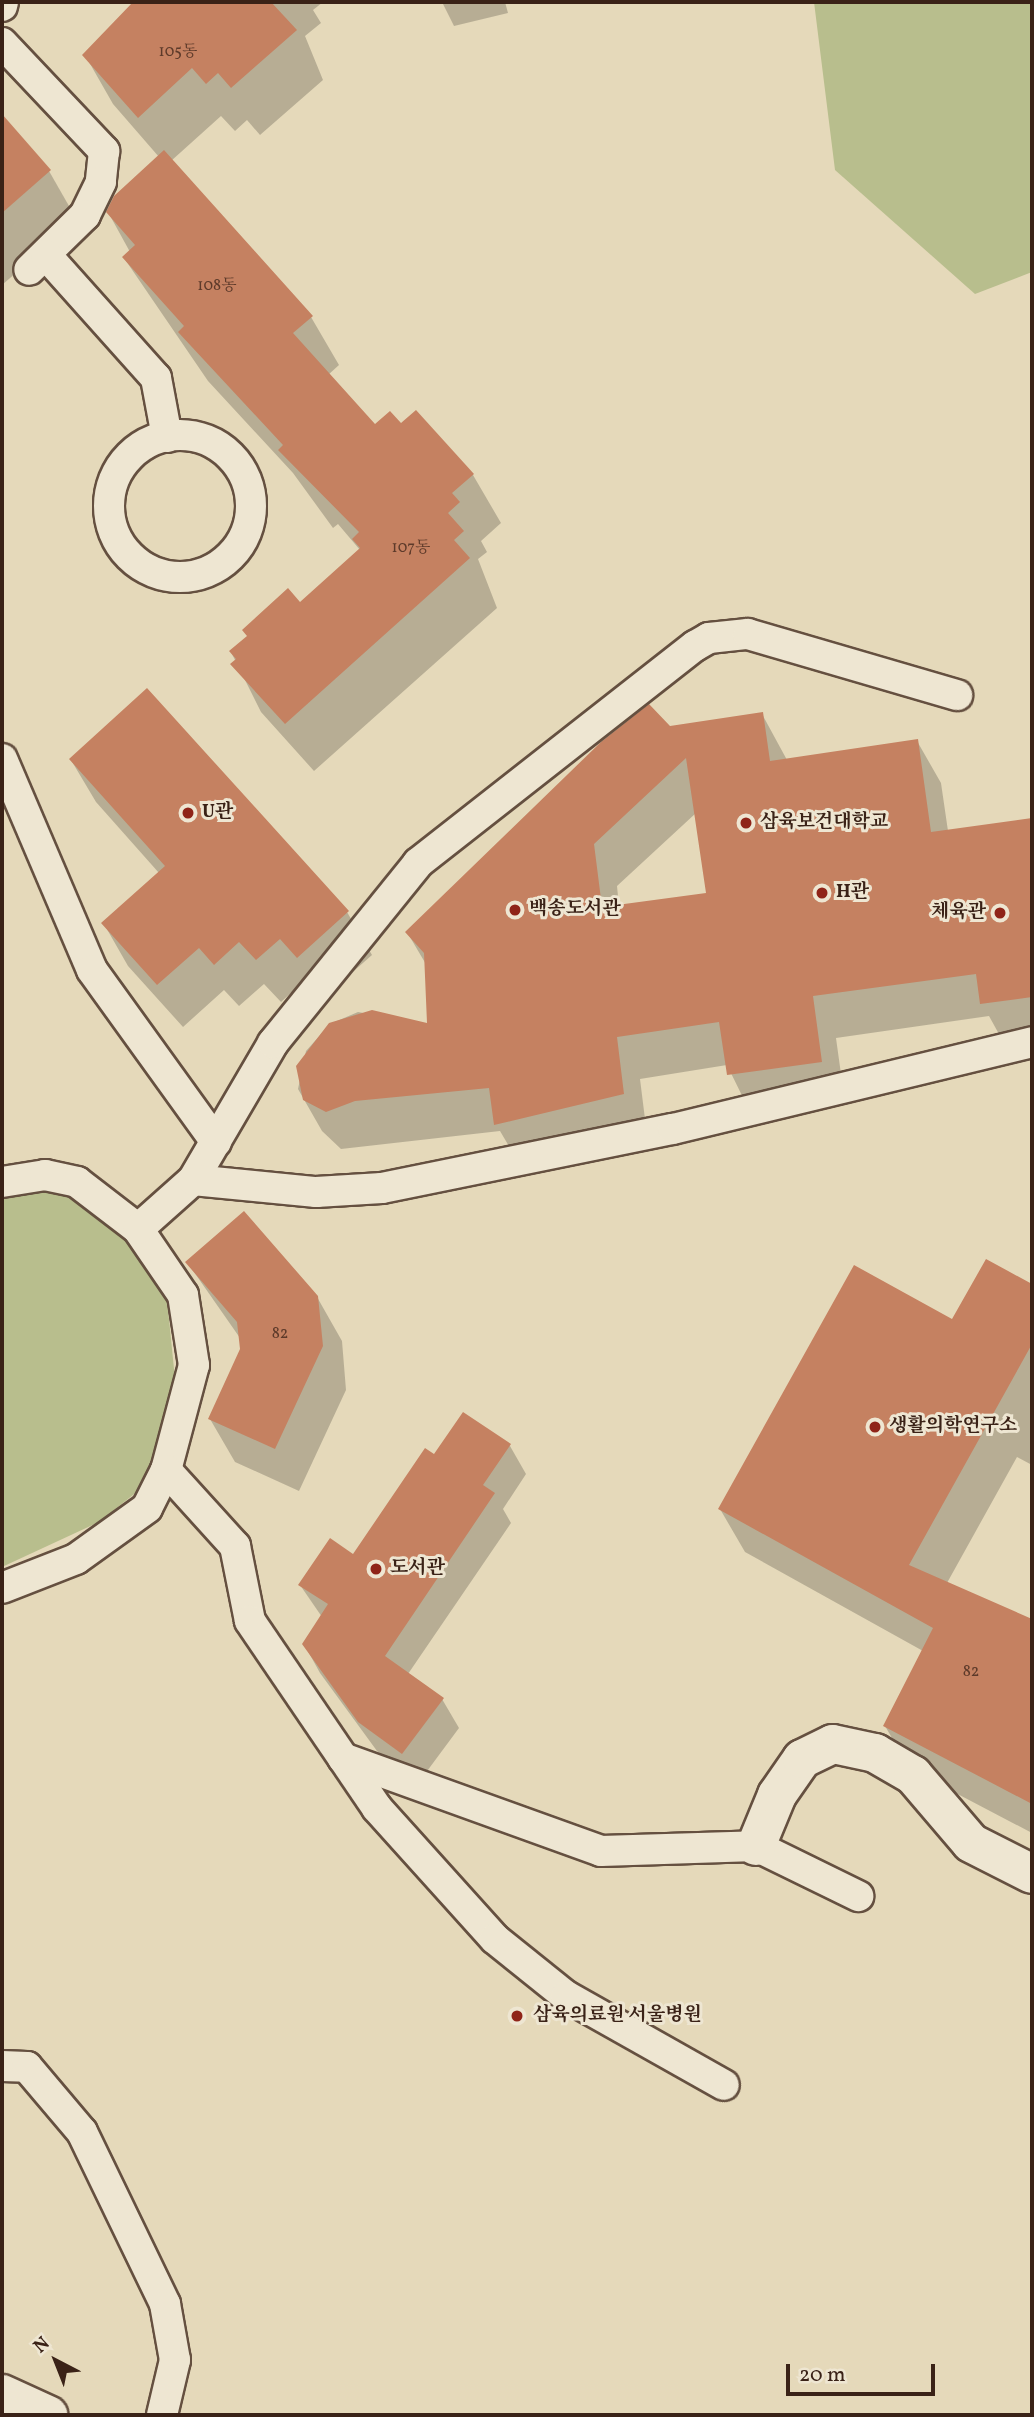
<!DOCTYPE html>
<html>
<head>
<meta charset="utf-8">
<style>
  body { margin:0 }
  #map { position:relative; width:1034px; height:2417px; overflow:hidden; background:#e5d9ba; font-family:Vollkorn,"Noto Serif KR",serif }
  div>[style] { position:absolute }
  .green>* { inset:0; background:#b8be8d }
  .shadow>* { inset:0; background:#0003 }
  .building>* { inset:0; background:#c58161 }
  .roads { filter:drop-shadow(2px 0 #655040) drop-shadow(-2px 0 #655040) drop-shadow(0 2px #655040) drop-shadow(0 -2px #655040) }
  .service>* { height:30px; margin:-15px; padding:0 15px; transform-origin:15px; border-radius:15px; background:#eee6d2 }
  .service>.ring { margin:-15px; padding:0; box-sizing:content-box; background:none; border:30px solid #eee6d2; border-radius:50% }
  .minor>* { height:38px; margin:-19px; padding:0 19px; transform-origin:19px; border-radius:19px; background:#eee6d2 }
  .dots>* { width:19px; height:19px; translate:-50% -50%; box-sizing:border-box; border:4px solid #eee6d2; border-radius:50% }
  span { translate:-50% -50%; white-space:nowrap; text-align:center; line-height:1.15; -webkit-text-stroke:6px #eee6d2; paint-order:stroke }
  .number-label { font-size:16px; color:#5d3a2a }
  .number-label span { -webkit-text-stroke-width:0 }
  .poi-label { font-size:19px; color:#3a2217; font-weight:700 }
  .left { translate:0 -50%; text-align:left }
  .right { translate:-100% -50%; text-align:right }
  .frame { position:absolute; inset:0; border:4px solid #3a2217; pointer-events:none }
  .north { position:absolute; left:21px; top:2326px; width:70px; height:70px; -webkit-text-stroke:5px #eee6d2; paint-order:stroke; rotate:318deg; font-size:19px; font-weight:700; line-height:28px; text-align:center; color:#3a2217 }
  .north::after { content:''; display:block; margin:auto; width:24px; height:32px; background:#3a2217; clip-path:polygon(50% 0,100% 100%,50% 72%,0 100%) }
  .scale { position:absolute; left:786px; top:2364px; width:149px; height:32px; box-sizing:border-box; border:4px solid #3a2217; border-top:0; padding-left:9px; font-size:21px; line-height:24px; white-space:nowrap; color:#3a2217; -webkit-text-stroke:5px #eee6d2; paint-order:stroke }
</style>
</head>
<body>
<div id="map">
  <div class="green">
    <i style="clip-path:polygon(814px 2px,1032px 2px,1032px 272px,975px 294px,835px 170px)"></i>
    <i style="clip-path:polygon(46px 1189px,92px 1204px,115px 1221px,165px 1279px,176px 1389px,143px 1487px,99px 1522px,2px 1567px,2px 1192px)"></i>
  </div>
  <div class="shadow">
    <i style="clip-path:polygon(144px 2px,323px 2px,313px 10px,321px 23px,305px 36px,323px 80px,260px 135px,247px 120px,235px 131px,221px 116px,171px 161px,311px 317px,339px 365px,328px 375px,374px 426px,401px 426px,473px 475px,501px 523px,481px 541px,487px 552px,478px 559px,497px 608px,314px 771px,261px 712px,231px 652px,300px 604px,360px 550px,338px 524px,333px 528px,293px 473px,208px 381px,124px 258px,130px 252px,108px 212px,159px 157px,113px 104px,85px 55px)"></i>
    <i style="clip-path:polygon(442px 2px,505px 2px,508px 13px,454px 26px)"></i>
    <i style="clip-path:polygon(2px 117px,49px 171px,77px 220px,2px 285px)"></i>
    <i style="clip-path:polygon(evenodd,762px 714px,787px 760px,917px 741px,941px 783px,948px 831px,1032px 819px,1032px 1042px,1005px 1045px,989px 1016px,836px 1038px,845px 1103px,752px 1116px,727px 1065px,640px 1079px,647px 1135px,520px 1165px,500px 1131px,341px 1149px,322px 1131px,298px 1089px,306px 1051px,330px 1024px,358px 1012px,429px 1025px,427px 966px,407px 932px,669px 728px,762px 714px,696px 813px,708px 894px,619px 906px,617px 886px,696px 813px)"></i>
    <i style="clip-path:polygon(71px 760px,347px 912px,372px 955px,322px 999px,305px 980px,281px 1002px,264px 984px,239px 1006px,224px 990px,183px 1027px,128px 966px,104px 924px,159px 873px,96px 802px)"></i>
    <i style="clip-path:polygon(986px 1261px,1032px 1286px,1032px 1465px,1017px 1457px,947px 1583px,1032px 1621px,1032px 1833px,910px 1769px,885px 1726px,923px 1651px,745px 1552px,720px 1509px,952px 1322px)"></i>
    <i style="clip-path:polygon(187px 1262px,317px 1297px,342px 1341px,346px 1390px,299px 1491px,235px 1462px,210px 1419px,242px 1350px,240px 1338px)"></i>
    <i style="clip-path:polygon(510px 1446px,526px 1474px,503px 1509px,511px 1523px,408px 1674px,442px 1699px,459px 1728px,419px 1782px,377px 1751px,320px 1673px,304px 1644px,322px 1617px,300px 1585px,354px 1557px,434px 1456px)"></i>
  </div>
  <div class="building">
    <i style="clip-path:polygon(133px 2px,271px 2px,297px 30px,231px 88px,218px 73px,206px 84px,192px 68px,138px 118px,82px 55px)"></i>
    <i style="clip-path:polygon(2px 114px,51px 170px,2px 213px)"></i>
    <i style="clip-path:polygon(164px 150px,313px 316px,293px 333px,375px 424px,390px 411px,401px 423px,416px 410px,474px 474px,452px 493px,460px 502px,448px 513px,464px 531px,454px 540px,470px 558px,285px 724px,230px 664px,236px 659px,229px 651px,247px 636px,242px 630px,288px 588px,300px 602px,360px 548px,352px 539px,359px 532px,278px 450px,283px 445px,178px 332px,184px 326px,122px 257px,135px 245px,106px 212px,114px 196px)"></i>
    <i style="clip-path:polygon(147px 688px,349px 911px,297px 958px,280px 939px,256px 960px,239px 942px,214px 965px,199px 948px,157px 985px,101px 923px,165px 866px,69px 759px)"></i>
    <i style="clip-path:polygon(evenodd,649px 704px,670px 726px,763px 712px,770px 761px,918px 739px,931px 832px,1032px 818px,1032px 997px,980px 1004px,976px 974px,813px 996px,822px 1062px,727px 1075px,719px 1022px,617px 1037px,624px 1094px,494px 1125px,489px 1088px,355px 1101px,326px 1112px,303px 1100px,296px 1066px,329px 1023px,372px 1010px,427px 1023px,424px 953px,405px 932px,601px 742px,649px 704px,686px 758px,706px 893px,602px 907px,594px 844px,686px 758px)"></i>
    <i style="clip-path:polygon(244px 1211px,318px 1296px,323px 1346px,275px 1449px,208px 1419px,240px 1349px,237px 1322px,185px 1262px)"></i>
    <i style="clip-path:polygon(986px 1259px,1032px 1284px,1032px 1344px,909px 1565px,1032px 1619px,1032px 1804px,883px 1726px,933px 1628px,718px 1509px,854px 1265px,952px 1319px)"></i>
    <i style="clip-path:polygon(463px 1412px,511px 1444px,483px 1485px,495px 1493px,385px 1656px,444px 1698px,402px 1754px,358px 1722px,302px 1644px,328px 1604px,298px 1585px,330px 1538px,353px 1554px,425px 1448px,434px 1454px)"></i>
  </div>
  <div class="roads">
    <div class="service">
      <i style="left:2px;top:6px;width:4px;rotate:-76deg"></i>
      <i style="left:2px;top:43px;width:149px;rotate:46.6deg"></i>
      <i style="left:104px;top:151px;width:31px;rotate:96deg"></i>
      <i style="left:101px;top:182px;width:37px;rotate:116deg"></i>
      <i style="left:85px;top:215px;width:78px;rotate:135.5deg"></i>
      <i style="left:46px;top:255px;width:165px;rotate:48.2deg"></i>
      <i style="left:156px;top:378px;width:60px;rotate:79.4deg"></i>
      <i class="ring" style="left:109px;top:435px;width:112px;height:112px"></i>
      <i style="left:2px;top:759px;width:229px;rotate:66.9deg"></i>
      <i style="left:92px;top:970px;width:212px;rotate:54.2deg"></i>
      <i style="left:193px;top:1180px;width:159px;rotate:-59.7deg"></i>
      <i style="left:273px;top:1043px;width:231px;rotate:-51.1deg"></i>
      <i style="left:418px;top:863px;width:352px;rotate:-38.1deg"></i>
      <i style="left:695px;top:646px;width:16px;rotate:-30deg"></i>
      <i style="left:709px;top:638px;width:39px;rotate:-6deg"></i>
      <i style="left:748px;top:634px;width:218px;rotate:16.3deg"></i>
      <i style="left:2px;top:1182px;width:44px;rotate:-9.2deg"></i>
      <i style="left:45px;top:1175px;width:33px;rotate:12deg"></i>
      <i style="left:77px;top:1182px;width:77px;rotate:37.6deg"></i>
      <i style="left:138px;top:1229px;width:80px;rotate:55.7deg"></i>
      <i style="left:183px;top:1295px;width:71px;rotate:81.1deg"></i>
      <i style="left:194px;top:1365px;width:109px;rotate:104.9deg"></i>
      <i style="left:166px;top:1470px;width:42px;rotate:116.6deg"></i>
      <i style="left:147px;top:1508px;width:87px;rotate:144.3deg"></i>
      <i style="left:76px;top:1559px;width:79px;rotate:158.6deg"></i>
      <i style="left:138px;top:1229px;width:74px;rotate:-41.7deg"></i>
      <i style="left:193px;top:1180px;width:124px;rotate:5.6deg"></i>
      <i style="left:316px;top:1192px;width:66px;rotate:-3.5deg"></i>
      <i style="left:382px;top:1188px;width:297px;rotate:-11.5deg"></i>
      <i style="left:673px;top:1129px;width:369px;rotate:-13.6deg"></i>
      <i style="left:166px;top:1470px;width:103px;rotate:47.8deg"></i>
      <i style="left:235px;top:1546px;width:76px;rotate:78.7deg"></i>
      <i style="left:250px;top:1621px;width:226px;rotate:55.8deg"></i>
      <i style="left:377px;top:1808px;width:176px;rotate:48deg"></i>
      <i style="left:495px;top:1939px;width:91px;rotate:38.8deg"></i>
      <i style="left:566px;top:1996px;width:181px;rotate:29.4deg"></i>
      <i style="left:343px;top:1758px;width:274px;rotate:19.8deg"></i>
      <i style="left:601px;top:1851px;width:155px;rotate:-1.8deg"></i>
      <i style="left:756px;top:1846px;width:114px;rotate:26.1deg"></i>
      <i style="left:2px;top:2066px;width:25px;rotate:2deg"></i>
      <i style="left:27px;top:2067px;width:85px;rotate:49.8deg"></i>
      <i style="left:82px;top:2132px;width:191px;rotate:64.2deg"></i>
      <i style="left:165px;top:2304px;width:57px;rotate:79.9deg"></i>
      <i style="left:175px;top:2360px;width:57px;rotate:103.3deg"></i>
    </div>
    <div class="minor">
      <i style="left:756px;top:1846px;width:55px;rotate:-67.6deg"></i>
      <i style="left:777px;top:1795px;width:44px;rotate:-55.2deg"></i>
      <i style="left:802px;top:1759px;width:34px;rotate:-26deg"></i>
      <i style="left:833px;top:1744px;width:43px;rotate:12.1deg"></i>
      <i style="left:875px;top:1753px;width:44px;rotate:30.1deg"></i>
      <i style="left:913px;top:1775px;width:89px;rotate:49.5deg"></i>
      <i style="left:971px;top:1843px;width:68px;rotate:26.9deg"></i>
      <i style="left:2px;top:2394px;width:51px;rotate:24.5deg"></i>
    </div>
  </div>
  <div class="dots">
    <i style="left:188px;top:813px;background:#8f2418"></i>
    <i style="left:746px;top:823px;background:#8f2418"></i>
    <i style="left:822px;top:893px;background:#8f2418"></i>
    <i style="left:515px;top:910px;background:#8f2418"></i>
    <i style="left:1000px;top:913px;background:#8f2418"></i>
    <i style="left:875px;top:1427px;background:#8f2418"></i>
    <i style="left:376px;top:1569px;background:#8f2418"></i>
    <i style="left:517px;top:2016px;background:#8f2418"></i>
  </div>
  <div class="number-label">
    <span style="left:178px;top:52px">105동</span>
    <span style="left:217px;top:286px">108동</span>
    <span style="left:411px;top:548px">107동</span>
    <span style="left:280px;top:1334px">82</span>
    <span style="left:971px;top:1672px">82</span>
  </div>
  <div class="poi-label">
    <span class="left" style="left:202px;top:813px">U관</span>
    <span class="left" style="left:760px;top:823px">삼육보건대학교</span>
    <span class="left" style="left:836px;top:893px">H관</span>
    <span class="left" style="left:529px;top:910px">백송도서관</span>
    <span class="right" style="left:986px;top:913px">체육관</span>
    <span class="left" style="left:889px;top:1427px">생활의학연구소</span>
    <span class="left" style="left:390px;top:1569px">도서관</span>
    <span class="left" style="left:533px;top:2016px">삼육의료원 서울병원</span>
  </div>
  <div class="frame"></div>
  <div class="north">N</div>
  <div class="scale">20 m</div>
</div>
</body>
</html>
